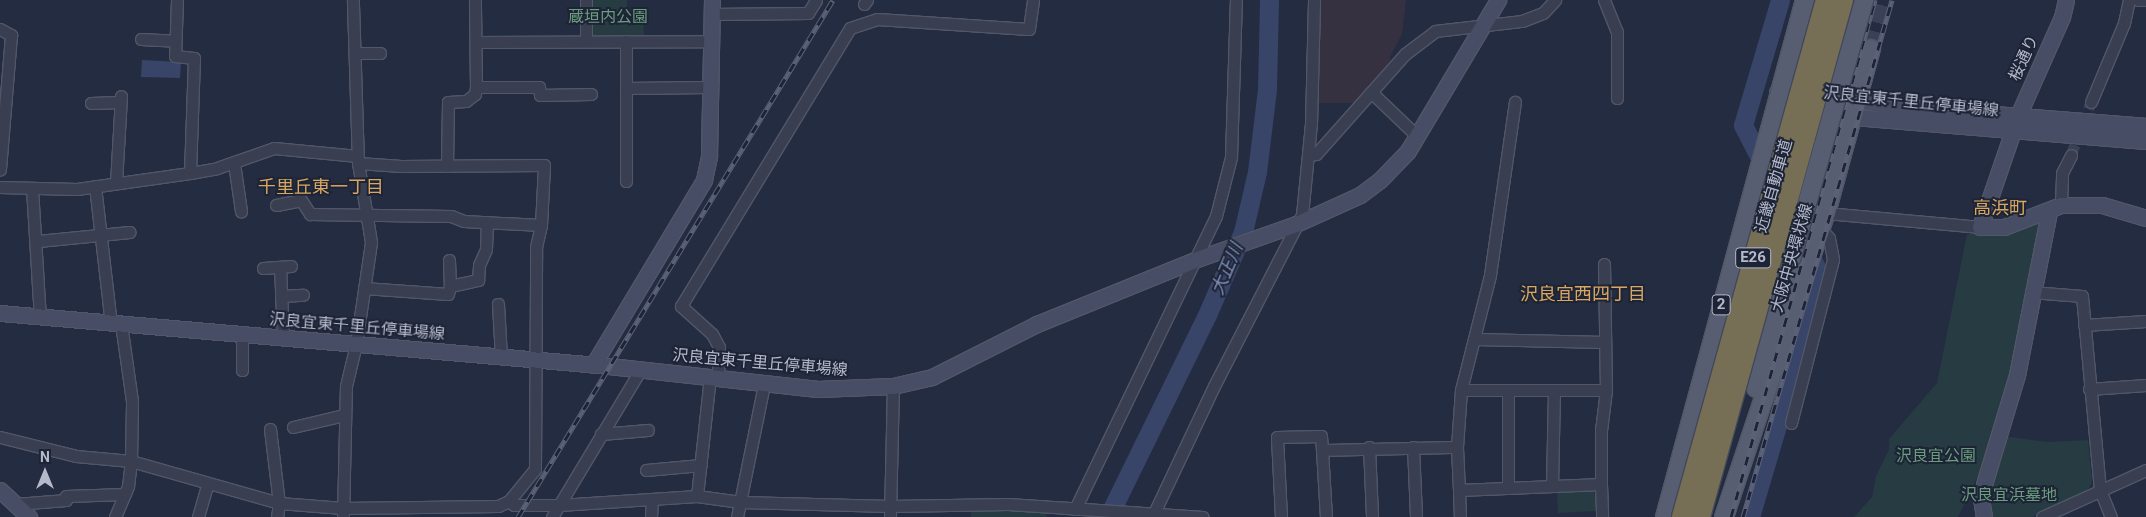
<!DOCTYPE html>
<html>
<head>
<meta charset="utf-8">
<style>
  body { margin:0 }
  #map { position:relative; width:2146px; height:517px; overflow:hidden; background:#242c41; font-family:Roboto,"Noto Sans JP",sans-serif }
  div>[style] { position:absolute }
  .medical>* { inset:0; background:#353141 }
  .green>* { inset:0; background:#263b42 }
  .water>* { inset:0; background:#384569 }
  .river>* { height:19px; margin:-9.5px; padding:0 9.5px; transform-origin:9.5px; border-radius:9.5px; background:#384569 }
  .street-tunnel>* { height:11px; margin-top:-5.5px; transform-origin:0; background:repeating-linear-gradient(90deg,#3a4156 0 11px,transparent 0 16.5px) }
  .primary-tunnel>* { height:18px; margin-top:-9px; transform-origin:0; background:repeating-linear-gradient(90deg,#3a4156 0 18px,transparent 0 27px) }
  .roads { filter:drop-shadow(1px 0 #515768) drop-shadow(-1px 0 #515768) drop-shadow(0 1px #515768) drop-shadow(0 -1px #515768) }
  .street>* { height:11px; margin:-5.5px; padding:0 5.5px; transform-origin:5.5px; border-radius:5.5px; background:#393f51 }
  .secondary>* { height:15px; margin:-7.5px; padding:0 7.5px; transform-origin:7.5px; border-radius:7.5px; background:#474d64 }
  .primary>* { height:18px; margin:-9px; padding:0 9px; transform-origin:9px; border-radius:9px; background:#575e71 }
  .rail>* { height:5px; margin-top:-2.5px; transform-origin:0; background:repeating-linear-gradient(90deg,#1d2436 0 9px,#5b6278 0 18px); box-sizing:border-box; border-block:1px solid #5b6278 }
  .bridges { filter:drop-shadow(1px 0 #42485a) drop-shadow(-1px 0 #42485a) drop-shadow(0 1px #42485a) drop-shadow(0 -1px #42485a) }
  .primary-bridge>* { height:18px; margin:-9px; padding:0 9px; transform-origin:9px; border-radius:9px; background:#575e71 }
  .highway-bridge>* { height:20px; margin:-10px; padding:0 10px; transform-origin:10px; border-radius:10px; background:#776f55 }
  span { translate:-50% -50%; white-space:nowrap; text-align:center; line-height:1.15; -webkit-text-stroke:4px #1d2436; paint-order:stroke }
  .shield-label span { padding:1px 4px; background:#1d2436; border:1px solid; border-radius:4px; -webkit-text-stroke-width:0 }
  .shield-label { font-size:15px; color:#b5bacb; font-weight:700 }
  .park-label { font-size:16px; color:#6c9d7e }
  .street-label { font-size:16px; color:#b5bacb }
  .neighbourhood-label { font-size:18px; color:#d9a762 }
  .water-label { font-size:18px; color:#7c8cb3; font-style:italic }
  .north { position:absolute; left:20px; top:447px; width:50px; height:50px; -webkit-text-stroke:4px #1d2436; paint-order:stroke; rotate:0deg; font-size:14px; font-weight:700; line-height:20px; text-align:center; color:#b5bacb }
  .north::after { content:''; display:block; margin:auto; width:18px; height:22px; background:#b5bacb; clip-path:polygon(50% 0,100% 100%,50% 72%,0 100%) }
</style>
</head>
<body>
<div id="map">
  <div class="medical">
    <i style="clip-path:polygon(1320px 0,1406px 0,1402px 34px,1390px 57px,1391px 60px,1357px 103px,1317px 103px)"></i>
  </div>
  <div class="green">
    <i style="clip-path:polygon(590px 0,627px 0,627px 13px,643px 13px,644px 36px,590px 36px)"></i>
    <i style="clip-path:polygon(2037px 221px,2039px 227px,2013px 373px,1978px 476px,1958px 517px,1854px 517px,1872px 497px,1876px 476px,1889px 450px,1889px 439px,1937px 383px,1967px 234px,2002px 233px)"></i>
    <i style="clip-path:polygon(2002px 436px,2048px 442px,2088px 440px,2092px 482px,2088px 490px,2032px 517px,1988px 517px,1986px 498px)"></i>
    <i style="clip-path:polygon(1594px 490px,1596px 511px,1558px 513px,1557px 493px)"></i>
    <i style="clip-path:polygon(1016px 510px,1045px 513px,1047px 517px,971px 517px,971px 511px)"></i>
  </div>
  <div class="water">
    <i style="clip-path:polygon(142px 60px,181px 62px,180px 78px,141px 77px)"></i>
  </div>
  <div class="river">
    <i style="left:1766px;top:170px;width:51px;rotate:-117.1deg"></i>
    <i style="left:1743px;top:125px;width:130px;rotate:-73.5deg"></i>
    <i style="left:1108px;top:517px;width:225px;rotate:-63.9deg"></i>
    <i style="left:1207px;top:315px;width:90px;rotate:-66.6deg"></i>
    <i style="left:1243px;top:232px;width:62px;rotate:-76.9deg"></i>
    <i style="left:1257px;top:172px;width:84px;rotate:-83.1deg"></i>
    <i style="left:1267px;top:89px;width:89px;rotate:-88.7deg"></i>
    <i style="left:1750px;top:517px;width:250px;rotate:-73.5deg"></i>
    <i style="left:1821px;top:277px;width:62px;rotate:-117deg"></i>
  </div>
  <div class="street-tunnel">
    <i style="left:2071px;top:155px;width:57px;rotate:-69.3deg"></i>
  </div>
  <div class="primary-tunnel">
    <i style="left:1871px;top:49px;width:51px;rotate:-75.1deg"></i>
  </div>
  <div class="roads">
    <div class="street">
      <i style="left:177px;top:0;width:56px;rotate:92deg"></i>
      <i style="left:175px;top:56px;width:19px;rotate:6deg"></i>
      <i style="left:194px;top:58px;width:115px;rotate:92deg"></i>
      <i style="left:586px;top:0;width:40px;rotate:90deg"></i>
      <i style="left:1604px;top:0;width:35px;rotate:68deg"></i>
      <i style="left:1617px;top:32px;width:66px;rotate:90deg"></i>
      <i style="left:2138px;top:0;width:8px"></i>
      <i style="left:864px;top:4px;width:5px;rotate:-53deg"></i>
      <i style="left:710px;top:14px;width:98px;rotate:-0.6deg"></i>
      <i style="left:808px;top:13px;width:15px;rotate:-58deg"></i>
      <i style="left:0;top:29px;width:13px;rotate:29deg"></i>
      <i style="left:11px;top:35px;width:135px;rotate:94.7deg"></i>
      <i style="left:141px;top:39px;width:34px;rotate:3deg"></i>
      <i style="left:626px;top:41px;width:140px;rotate:90deg"></i>
      <i style="left:476px;top:42px;width:233px;rotate:-0.2deg"></i>
      <i style="left:356px;top:53px;width:24px"></i>
      <i style="left:476px;top:87px;width:63px"></i>
      <i style="left:539px;top:87px;width:8px;rotate:83deg"></i>
      <i style="left:540px;top:95px;width:51px;rotate:-1.1deg"></i>
      <i style="left:626px;top:88px;width:83px;rotate:-0.7deg"></i>
      <i style="left:1371px;top:92px;width:64px;rotate:43.7deg"></i>
      <i style="left:2091px;top:102px;width:86px;rotate:-67.3deg"></i>
      <i style="left:2124px;top:23px;width:24px;rotate:-78deg"></i>
      <i style="left:91px;top:103px;width:29px;rotate:-2deg"></i>
      <i style="left:1308px;top:155px;width:8px;rotate:-7deg"></i>
      <i style="left:1316px;top:154px;width:134px;rotate:-48.3deg"></i>
      <i style="left:1405px;top:54px;width:38px;rotate:-37deg"></i>
      <i style="left:1435px;top:31px;width:88px;rotate:-6.6deg"></i>
      <i style="left:1522px;top:21px;width:22px;rotate:-21deg"></i>
      <i style="left:1543px;top:13px;width:18px;rotate:-47deg"></i>
      <i style="left:234px;top:163px;width:49px;rotate:81.7deg"></i>
      <i style="left:447px;top:166px;width:64px;rotate:-89.1deg"></i>
      <i style="left:448px;top:102px;width:18px;rotate:-3deg"></i>
      <i style="left:466px;top:101px;width:11px;rotate:-38deg"></i>
      <i style="left:475px;top:94px;width:7px;rotate:-82deg"></i>
      <i style="left:476px;top:87px;width:87px;rotate:-90.7deg"></i>
      <i style="left:116px;top:183px;width:87px;rotate:-86.7deg"></i>
      <i style="left:95px;top:186px;width:139px;rotate:83.4deg"></i>
      <i style="left:0;top:187px;width:77px;rotate:1.5deg"></i>
      <i style="left:77px;top:189px;width:114px;rotate:-8.1deg"></i>
      <i style="left:190px;top:173px;width:27px;rotate:-10deg"></i>
      <i style="left:217px;top:168px;width:60px;rotate:-19.3deg"></i>
      <i style="left:274px;top:148px;width:84px;rotate:5.4deg"></i>
      <i style="left:32px;top:188px;width:129px;rotate:86.5deg"></i>
      <i style="left:276px;top:205px;width:25px;rotate:-11deg"></i>
      <i style="left:301px;top:200px;width:17px;rotate:57deg"></i>
      <i style="left:310px;top:214px;width:141px;rotate:0.8deg"></i>
      <i style="left:451px;top:216px;width:14px;rotate:21deg"></i>
      <i style="left:464px;top:221px;width:77px;rotate:3deg"></i>
      <i style="left:2061px;top:205px;width:32px;rotate:-88deg"></i>
      <i style="left:2062px;top:173px;width:20px;rotate:-63deg"></i>
      <i style="left:1826px;top:213px;width:155px;rotate:5.2deg"></i>
      <i style="left:38px;top:241px;width:92px;rotate:-5.6deg"></i>
      <i style="left:449px;top:260px;width:26px;rotate:88deg"></i>
      <i style="left:1604px;top:264px;width:126px;rotate:89.1deg"></i>
      <i style="left:1606px;top:390px;width:39px;rotate:97deg"></i>
      <i style="left:1601px;top:429px;width:55px;rotate:90deg"></i>
      <i style="left:1601px;top:484px;width:142px;rotate:177.6deg"></i>
      <i style="left:1459px;top:490px;width:43px;rotate:-92.7deg"></i>
      <i style="left:1457px;top:447px;width:57px;rotate:-86deg"></i>
      <i style="left:1461px;top:390px;width:145px"></i>
      <i style="left:280px;top:267px;width:70px;rotate:87.5deg"></i>
      <i style="left:263px;top:268px;width:28px;rotate:-4deg"></i>
      <i style="left:364px;top:288px;width:84px;rotate:4.1deg"></i>
      <i style="left:448px;top:294px;width:8px;rotate:-76deg"></i>
      <i style="left:450px;top:286px;width:29px;rotate:-12deg"></i>
      <i style="left:478px;top:280px;width:15px;rotate:-86deg"></i>
      <i style="left:479px;top:265px;width:17px;rotate:-66deg"></i>
      <i style="left:486px;top:249px;width:27px;rotate:-88deg"></i>
      <i style="left:2031px;top:292px;width:51px;rotate:4.5deg"></i>
      <i style="left:2082px;top:296px;width:195px;rotate:84.7deg"></i>
      <i style="left:2100px;top:490px;width:29px;rotate:68deg"></i>
      <i style="left:281px;top:296px;width:22px;rotate:-3deg"></i>
      <i style="left:498px;top:304px;width:54px;rotate:86.8deg"></i>
      <i style="left:2084px;top:325px;width:62px;rotate:-3.7deg"></i>
      <i style="left:1475px;top:339px;width:130px;rotate:1.3deg"></i>
      <i style="left:242px;top:370px;width:36px;rotate:-90deg"></i>
      <i style="left:718px;top:378px;width:31px;rotate:-88deg"></i>
      <i style="left:719px;top:347px;width:15px;rotate:-118deg"></i>
      <i style="left:712px;top:334px;width:42px;rotate:-137.9deg"></i>
      <i style="left:681px;top:306px;width:325px;rotate:-58.7deg"></i>
      <i style="left:850px;top:28px;width:28px;rotate:-18deg"></i>
      <i style="left:877px;top:19px;width:152px;rotate:3.8deg"></i>
      <i style="left:1029px;top:29px;width:29px;rotate:-82deg"></i>
      <i style="left:2089px;top:389px;width:57px;rotate:-4deg"></i>
      <i style="left:1461px;top:390px;width:119px;rotate:-75.8deg"></i>
      <i style="left:1490px;top:275px;width:175px;rotate:-81.8deg"></i>
      <i style="left:1508px;top:390px;width:98px;rotate:90deg"></i>
      <i style="left:1791px;top:423px;width:169px;rotate:-75.6deg"></i>
      <i style="left:1833px;top:259px;width:21px;rotate:-101deg"></i>
      <i style="left:1829px;top:238px;width:12px;rotate:-132deg"></i>
      <i style="left:293px;top:427px;width:52px;rotate:-13.2deg"></i>
      <i style="left:270px;top:429px;width:75px;rotate:83.1deg"></i>
      <i style="left:279px;top:503px;width:14px;rotate:98deg"></i>
      <i style="left:601px;top:434px;width:47px;rotate:-4.9deg"></i>
      <i style="left:0;top:437px;width:78px;rotate:14deg"></i>
      <i style="left:76px;top:456px;width:55px;rotate:5.2deg"></i>
      <i style="left:131px;top:461px;width:154px;rotate:15.8deg"></i>
      <i style="left:279px;top:503px;width:64px;rotate:4.5deg"></i>
      <i style="left:343px;top:508px;width:155px;rotate:-0.7deg"></i>
      <i style="left:498px;top:506px;width:12px;rotate:-24deg"></i>
      <i style="left:509px;top:501px;width:41px;rotate:-50.9deg"></i>
      <i style="left:535px;top:469px;width:222px;rotate:-89.7deg"></i>
      <i style="left:536px;top:247px;width:23px;rotate:-77deg"></i>
      <i style="left:541px;top:225px;width:60px;rotate:-87.1deg"></i>
      <i style="left:544px;top:165px;width:143px;rotate:179.6deg"></i>
      <i style="left:401px;top:166px;width:43px;rotate:-176deg"></i>
      <i style="left:1369px;top:447px;width:70px;rotate:87.5deg"></i>
      <i style="left:1413px;top:447px;width:70px;rotate:87.5deg"></i>
      <i style="left:1322px;top:450px;width:67px;rotate:86.6deg"></i>
      <i style="left:646px;top:470px;width:55px;rotate:-5.2deg"></i>
      <i style="left:1601px;top:484px;width:33px;rotate:88deg"></i>
      <i style="left:1552px;top:486px;width:96px;rotate:-88.8deg"></i>
      <i style="left:1459px;top:490px;width:27px;rotate:88deg"></i>
      <i style="left:697px;top:496px;width:120px;rotate:-83.8deg"></i>
      <i style="left:509px;top:501px;width:6px;rotate:39deg"></i>
      <i style="left:514px;top:505px;width:45px"></i>
      <i style="left:559px;top:505px;width:138px;rotate:-3.7deg"></i>
      <i style="left:697px;top:496px;width:44px;rotate:7.8deg"></i>
      <i style="left:741px;top:502px;width:149px;rotate:1.5deg"></i>
      <i style="left:890px;top:506px;width:118px;rotate:-1deg"></i>
      <i style="left:1008px;top:504px;width:195px;rotate:3.8deg"></i>
      <i style="left:16px;top:504px;width:50px;rotate:-4.6deg"></i>
      <i style="left:66px;top:500px;width:4px;rotate:-90deg"></i>
      <i style="left:66px;top:496px;width:59px;rotate:-1.9deg"></i>
      <i style="left:1075px;top:509px;width:325px;rotate:-64.3deg"></i>
      <i style="left:1216px;top:216px;width:61px;rotate:-75.7deg"></i>
      <i style="left:1231px;top:157px;width:157px;rotate:-88.2deg"></i>
      <i style="left:1154px;top:513px;width:140px;rotate:-64.7deg"></i>
      <i style="left:1214px;top:386px;width:192px;rotate:-62.8deg"></i>
      <i style="left:1302px;top:215px;width:91px;rotate:-84.4deg"></i>
      <i style="left:1311px;top:124px;width:124px;rotate:-88.6deg"></i>
      <i style="left:115px;top:517px;width:34px;rotate:-67deg"></i>
      <i style="left:128px;top:486px;width:25px;rotate:-83deg"></i>
      <i style="left:131px;top:461px;width:60px;rotate:-89deg"></i>
      <i style="left:132px;top:401px;width:78px;rotate:-98.1deg"></i>
      <i style="left:198px;top:517px;width:33px;rotate:-74deg"></i>
      <i style="left:343px;top:517px;width:131px;rotate:-88.7deg"></i>
      <i style="left:346px;top:386px;width:43px;rotate:-76.6deg"></i>
      <i style="left:356px;top:344px;width:103px;rotate:-81.6deg"></i>
      <i style="left:371px;top:242px;width:80px;rotate:-99.3deg"></i>
      <i style="left:358px;top:163px;width:163px;rotate:-91.8deg"></i>
      <i style="left:552px;top:517px;width:173px;rotate:-59deg"></i>
      <i style="left:651px;top:517px;width:18px;rotate:-87deg"></i>
      <i style="left:737px;top:517px;width:136px;rotate:-78.5deg"></i>
      <i style="left:890px;top:517px;width:131px;rotate:-88.7deg"></i>
      <i style="left:1281px;top:517px;width:80px;rotate:-92.9deg"></i>
      <i style="left:1277px;top:437px;width:44px;rotate:-1.3deg"></i>
      <i style="left:1321px;top:436px;width:14px;rotate:86deg"></i>
      <i style="left:1322px;top:450px;width:135px;rotate:-1.3deg"></i>
      <i style="left:2042px;top:517px;width:114px;rotate:-24.3deg"></i>
    </div>
    <div class="secondary">
      <i style="left:2066px;top:0;width:17px;rotate:103deg"></i>
      <i style="left:2062px;top:17px;width:108px;rotate:114deg"></i>
      <i style="left:2018px;top:116px;width:117px;rotate:108.9deg"></i>
      <i style="left:1980px;top:227px;width:24px"></i>
      <i style="left:2004px;top:227px;width:61px;rotate:-21.1deg"></i>
      <i style="left:2061px;top:205px;width:41px"></i>
      <i style="left:2102px;top:205px;width:46px;rotate:16.5deg"></i>
      <i style="left:1777px;top:92px;width:32px;rotate:30deg"></i>
      <i style="left:1805px;top:108px;width:50px;rotate:10.4deg"></i>
      <i style="left:1854px;top:117px;width:293px;rotate:4.7deg"></i>
      <i style="left:1826px;top:94px;width:68px;rotate:10.2deg"></i>
      <i style="left:1893px;top:106px;width:254px;rotate:4.5deg"></i>
      <i style="left:0;top:313px;width:611px;rotate:4.97deg"></i>
      <i style="left:609px;top:366px;width:210px;rotate:6.3deg"></i>
      <i style="left:818px;top:389px;width:75px;rotate:-2.3deg"></i>
      <i style="left:893px;top:386px;width:40px;rotate:-13deg"></i>
      <i style="left:932px;top:377px;width:118px;rotate:-26.8deg"></i>
      <i style="left:1037px;top:324px;width:173px;rotate:-22.1deg"></i>
      <i style="left:1197px;top:259px;width:105px;rotate:-19.5deg"></i>
      <i style="left:1296px;top:224px;width:70px;rotate:-24.4deg"></i>
      <i style="left:1360px;top:195px;width:25px;rotate:-37deg"></i>
      <i style="left:1380px;top:180px;width:40px;rotate:-46deg"></i>
      <i style="left:1408px;top:151px;width:176px;rotate:-59.2deg"></i>
      <i style="left:593px;top:365px;width:216px;rotate:-59deg"></i>
      <i style="left:704px;top:180px;width:25px;rotate:-78deg"></i>
      <i style="left:709px;top:156px;width:156px;rotate:-88.9deg"></i>
      <i style="left:0;top:490px;width:40px;rotate:43deg"></i>
      <i style="left:1984px;top:517px;width:19px;rotate:-99deg"></i>
      <i style="left:1981px;top:498px;width:17px;rotate:-77deg"></i>
      <i style="left:1985px;top:481px;width:111px;rotate:-73.2deg"></i>
      <i style="left:2017px;top:375px;width:166px;rotate:-78.9deg"></i>
    </div>
    <div class="primary">
      <i style="left:1756px;top:388px;width:136px;rotate:-74.6deg"></i>
      <i style="left:1665px;top:517px;width:536px;rotate:-74.85deg"></i>
      <i style="left:1724px;top:517px;width:321px;rotate:-71.5deg"></i>
      <i style="left:1826px;top:213px;width:170px;rotate:-74.7deg"></i>
    </div>
  </div>
  <div class="rail">
    <i style="left:518px;top:517px;width:605px;rotate:-58.65deg"></i>
    <i style="left:1731px;top:517px;width:537px;rotate:-74.44deg"></i>
    <i style="left:1743px;top:517px;width:538px;rotate:-73.92deg"></i>
  </div>
  <div class="bridges">
    <div class="primary-bridge">
      <i style="left:1792px;top:257px;width:267px;rotate:-74.3deg"></i>
    </div>
    <div class="highway-bridge">
      <i style="left:1682px;top:517px;width:537px;rotate:-74.44deg"></i>
      <i style="left:1700px;top:517px;width:536px;rotate:-74.54deg"></i>
    </div>
  </div>
  <div class="shield-label">
    <span style="left:1753px;top:258px">E26</span>
    <span style="left:1721px;top:305px">2</span>
  </div>
  <div class="park-label">
    <span style="left:608px;top:17px">蔵垣内公園</span>
    <span style="left:1936px;top:456px">沢良宜公園</span>
    <span style="left:2009px;top:495px">沢良宜浜墓地</span>
  </div>
  <div class="street-label">
    <span style="left:2024px;top:58px;rotate:-66deg">桜通り</span>
    <span style="left:1911px;top:102px;rotate:6deg">沢良宜東千里丘停車場線</span>
    <span style="left:1774px;top:186px;rotate:-74deg">近畿自動車道</span>
    <span style="left:1792px;top:258px;rotate:-74deg">大阪中央環状線</span>
    <span style="left:357px;top:327px;rotate:5deg">沢良宜東千里丘停車場線</span>
    <span style="left:760px;top:363px;rotate:5deg">沢良宜東千里丘停車場線</span>
  </div>
  <div class="neighbourhood-label">
    <span style="left:321px;top:187px">千里丘東一丁目</span>
    <span style="left:2000px;top:208px">高浜町</span>
    <span style="left:1583px;top:294px">沢良宜西四丁目</span>
  </div>
  <div class="water-label">
    <span style="left:1227px;top:269px;rotate:-67deg">大正川</span>
  </div>
  <div class="north">N</div>
</div>
</body>
</html>
